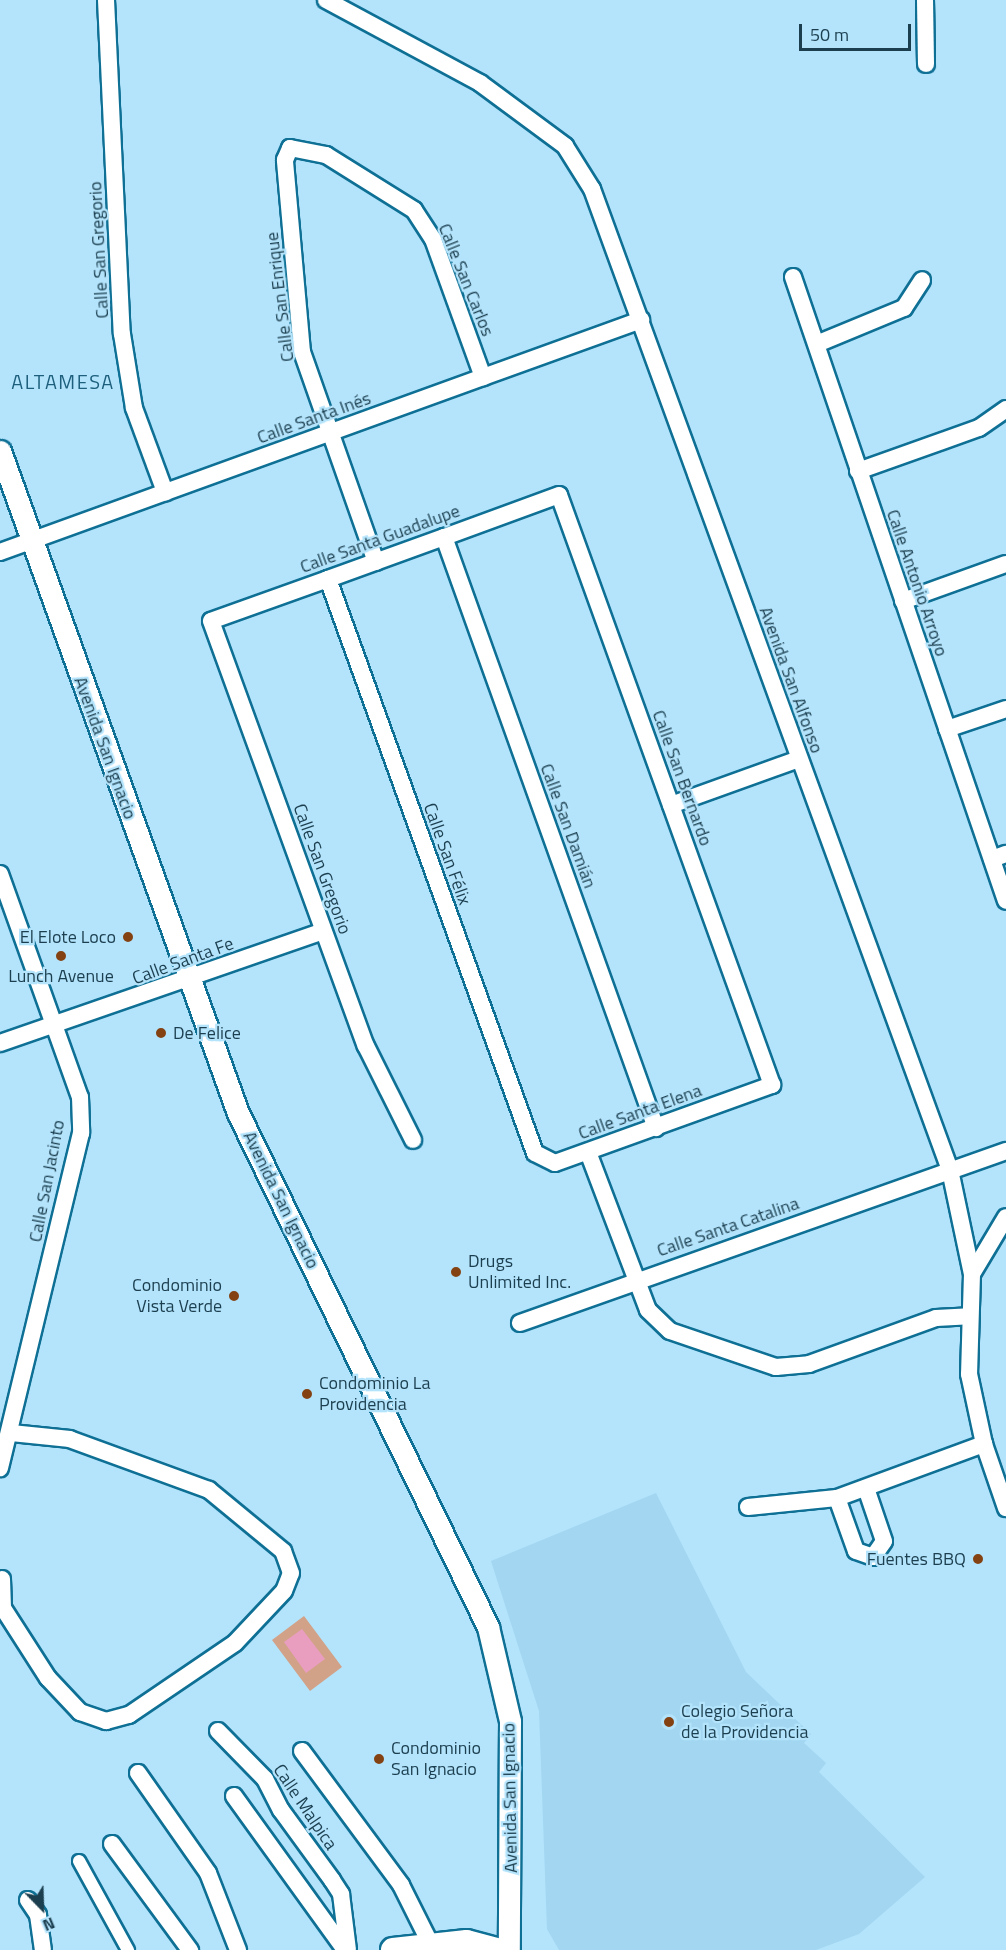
<!DOCTYPE html>
<html>
<head>
<meta charset="utf-8">
<style>
  body { margin:0 }
  #map { position:relative; width:1006px; height:1950px; overflow:hidden; background:#b4e4fc; font-family:"Titillium Web",sans-serif }
  div>[style] { position:absolute }
  .built>* { inset:0; background:#a2d6f1 }
  .green>* { inset:0; background:#d1a287 }
  .water>* { inset:0; background:#e99ec0 }
  .roads { filter:drop-shadow(2px 0 #0f7095) drop-shadow(-2px 0 #0f7095) drop-shadow(0 2px #0f7095) drop-shadow(0 -2px #0f7095) }
  .pedestrian>* { height:12px; margin:-6px; padding:0 6px; transform-origin:6px; border-radius:6px; background:#fff }
  .minor>* { height:16px; margin:-8px; padding:0 8px; transform-origin:8px; border-radius:8px; background:#fff }
  .tertiary>* { height:21px; margin:-10.5px; padding:0 10.5px; transform-origin:10.5px; border-radius:10.5px; background:#fff }
  .secondary>* { height:24px; margin:-12px; padding:0 12px; transform-origin:12px; border-radius:12px; background:#fff }
  .dots>* { width:16px; height:16px; translate:-50% -50%; box-sizing:border-box; border:3px solid #b4e4fc; border-radius:50% }
  span { translate:-50% -50%; white-space:nowrap; text-align:center; line-height:1.15; -webkit-text-stroke:4.5px #b4e4fc; paint-order:stroke }
  .street-label { font-size:18px; color:#1c3f4f }
  .poi-label { font-size:18px; color:#1c3f4f }
  .right { translate:-100% -50%; text-align:right }
  .left { translate:0 -50%; text-align:left }
  .neighbourhood-label { font-size:20px; color:#1d5f7c; letter-spacing:1.5px }
  .north { position:absolute; left:12px; top:1878px; width:60px; height:60px; -webkit-text-stroke:4px #b4e4fc; paint-order:stroke; rotate:157deg; font-size:16px; font-weight:700; line-height:24px; text-align:center; color:#1c3f4f }
  .north::after { content:''; display:block; margin:auto; width:21px; height:27px; background:#1c3f4f; clip-path:polygon(50% 0,100% 100%,50% 72%,0 100%) }
  .scale { position:absolute; left:799px; top:24px; width:112px; height:27px; box-sizing:border-box; border:3px solid #1c3f4f; border-top:0; padding-left:8px; font-size:18px; line-height:21px; white-space:nowrap; color:#1c3f4f; -webkit-text-stroke:4px #b4e4fc; paint-order:stroke }
</style>
</head>
<body>
<div id="map">
  <div class="built">
    <i style="clip-path:polygon(656px 1493px,746px 1672px,811px 1734px,804px 1743px,826px 1763px,819px 1772px,925px 1877px,859px 1934px,816px 1950px,559px 1950px,547px 1929px,539px 1711px,491px 1561px)"></i>
  </div>
  <div class="green">
    <i style="clip-path:polygon(304px 1616px,342px 1667px,310px 1691px,272px 1640px)"></i>
  </div>
  <div class="water">
    <i style="clip-path:polygon(302px 1629px,325px 1659px,306px 1673px,284px 1642px)"></i>
  </div>
  <div class="roads">
    <div class="pedestrian">
      <i style="left:79px;top:1861px;width:102px;rotate:61.2deg"></i>
    </div>
    <div class="minor">
      <i style="left:106px;top:0;width:334px;rotate:87.3deg"></i>
      <i style="left:122px;top:334px;width:75px;rotate:80.8deg"></i>
      <i style="left:134px;top:408px;width:90px;rotate:69.7deg"></i>
      <i style="left:326px;top:0;width:175px;rotate:28.3deg"></i>
      <i style="left:480px;top:83px;width:106px;rotate:36.5deg"></i>
      <i style="left:565px;top:146px;width:51px;rotate:57.9deg"></i>
      <i style="left:592px;top:189px;width:1044px;rotate:69.95deg"></i>
      <i style="left:950px;top:1170px;width:106px;rotate:78.1deg"></i>
      <i style="left:972px;top:1274px;width:100px;rotate:91.7deg"></i>
      <i style="left:969px;top:1374px;width:72px;rotate:77.9deg"></i>
      <i style="left:984px;top:1444px;width:68px;rotate:71deg"></i>
      <i style="left:925px;top:0;width:64px;rotate:89.1deg"></i>
      <i style="left:793px;top:277px;width:659px;rotate:71.15deg"></i>
      <i style="left:819px;top:343px;width:92px;rotate:-22.4deg"></i>
      <i style="left:904px;top:308px;width:33px;rotate:-57deg"></i>
      <i style="left:858px;top:471px;width:128px;rotate:-19.6deg"></i>
      <i style="left:979px;top:428px;width:33px;rotate:-35deg"></i>
      <i style="left:444px;top:537px;width:628px;rotate:70.27deg"></i>
      <i style="left:0;top:552px;width:682px;rotate:-19.9deg"></i>
      <i style="left:376px;top:562px;width:223px;rotate:-109.4deg"></i>
      <i style="left:302px;top:352px;width:193px;rotate:-95.1deg"></i>
      <i style="left:285px;top:160px;width:13px;rotate:-67deg"></i>
      <i style="left:290px;top:148px;width:37px;rotate:11deg"></i>
      <i style="left:326px;top:155px;width:104px;rotate:32deg"></i>
      <i style="left:414px;top:210px;width:35px;rotate:57deg"></i>
      <i style="left:433px;top:239px;width:147px;rotate:70.1deg"></i>
      <i style="left:328px;top:579px;width:610px;rotate:70.17deg"></i>
      <i style="left:535px;top:1153px;width:22px;rotate:27deg"></i>
      <i style="left:555px;top:1163px;width:231px;rotate:-19.8deg"></i>
      <i style="left:772px;top:1085px;width:627px;rotate:-109.85deg"></i>
      <i style="left:559px;top:495px;width:122px;rotate:159.9deg"></i>
      <i style="left:444px;top:537px;width:123px;rotate:160.1deg"></i>
      <i style="left:328px;top:579px;width:124px;rotate:160.3deg"></i>
      <i style="left:211px;top:621px;width:452px;rotate:70deg"></i>
      <i style="left:366px;top:1046px;width:105px;rotate:63.4deg"></i>
      <i style="left:903px;top:601px;width:109px;rotate:-19.8deg"></i>
      <i style="left:947px;top:729px;width:62px;rotate:-18.7deg"></i>
      <i style="left:671px;top:805px;width:136px;rotate:-19.8deg"></i>
      <i style="left:992px;top:859px;width:15px;rotate:-20deg"></i>
      <i style="left:0;top:874px;width:237px;rotate:70.3deg"></i>
      <i style="left:80px;top:1097px;width:36px;rotate:88deg"></i>
      <i style="left:81px;top:1133px;width:345px;rotate:103.6deg"></i>
      <i style="left:0;top:1043px;width:342px;rotate:-19.1deg"></i>
      <i style="left:588px;top:1152px;width:169px;rotate:69.2deg"></i>
      <i style="left:648px;top:1310px;width:30px;rotate:44deg"></i>
      <i style="left:670px;top:1331px;width:112px;rotate:18.8deg"></i>
      <i style="left:776px;top:1367px;width:33px;rotate:-5deg"></i>
      <i style="left:809px;top:1364px;width:135px;rotate:-19.9deg"></i>
      <i style="left:936px;top:1318px;width:33px;rotate:-3deg"></i>
      <i style="left:972px;top:1274px;width:66px;rotate:-59.2deg"></i>
      <i style="left:520px;top:1323px;width:516px;rotate:-19.49deg"></i>
      <i style="left:837px;top:1498px;width:56px;rotate:70.3deg"></i>
      <i style="left:856px;top:1551px;width:18px;rotate:19deg"></i>
      <i style="left:873px;top:1557px;width:19px;rotate:-55deg"></i>
      <i style="left:884px;top:1541px;width:56px;rotate:-108.8deg"></i>
      <i style="left:748px;top:1507px;width:89px;rotate:-5.8deg"></i>
      <i style="left:837px;top:1498px;width:157px;rotate:-20.2deg"></i>
      <i style="left:2px;top:1579px;width:29px;rotate:88deg"></i>
      <i style="left:3px;top:1608px;width:83px;rotate:57.3deg"></i>
      <i style="left:48px;top:1678px;width:47px;rotate:46.7deg"></i>
      <i style="left:80px;top:1712px;width:28px;rotate:19deg"></i>
      <i style="left:106px;top:1721px;width:24px;rotate:-15deg"></i>
      <i style="left:129px;top:1715px;width:128px;rotate:-34.2deg"></i>
      <i style="left:235px;top:1643px;width:71px;rotate:-46.7deg"></i>
      <i style="left:284px;top:1591px;width:19px;rotate:-69deg"></i>
      <i style="left:291px;top:1573px;width:23px;rotate:-110deg"></i>
      <i style="left:283px;top:1551px;width:96px;rotate:-140.5deg"></i>
      <i style="left:209px;top:1490px;width:148px;rotate:-159.9deg"></i>
      <i style="left:70px;top:1439px;width:59px;rotate:-174.2deg"></i>
      <i style="left:218px;top:1731px;width:67px;rotate:45.6deg"></i>
      <i style="left:265px;top:1779px;width:35px;rotate:63deg"></i>
      <i style="left:281px;top:1810px;width:87px;rotate:53.9deg"></i>
      <i style="left:332px;top:1880px;width:17px;rotate:57deg"></i>
      <i style="left:341px;top:1894px;width:56px;rotate:82.9deg"></i>
      <i style="left:302px;top:1751px;width:167px;rotate:53.5deg"></i>
      <i style="left:401px;top:1885px;width:67px;rotate:63.4deg"></i>
      <i style="left:138px;top:1773px;width:122px;rotate:55deg"></i>
      <i style="left:208px;top:1873px;width:83px;rotate:68.7deg"></i>
      <i style="left:234px;top:1796px;width:186px;rotate:54.2deg"></i>
      <i style="left:112px;top:1844px;width:132px;rotate:53.7deg"></i>
      <i style="left:28px;top:1900px;width:18px;rotate:56deg"></i>
      <i style="left:38px;top:1915px;width:35px;rotate:82deg"></i>
    </div>
    <div class="tertiary">
      <i style="left:0;top:451px;width:703px;rotate:70.23deg"></i>
      <i style="left:238px;top:1113px;width:572px;rotate:64.06deg"></i>
      <i style="left:488px;top:1627px;width:97px;rotate:76.8deg"></i>
      <i style="left:510px;top:1721px;width:229px;rotate:90.3deg"></i>
    </div>
    <div class="secondary">
      <i style="left:393px;top:1950px;width:74px;rotate:-6.2deg"></i>
      <i style="left:467px;top:1942px;width:31px;rotate:15deg"></i>
    </div>
  </div>
  <div class="dots">
    <i style="left:128px;top:937px;background:#844212"></i>
    <i style="left:61px;top:956px;background:#844212"></i>
    <i style="left:161px;top:1033px;background:#844212"></i>
    <i style="left:456px;top:1272px;background:#844212"></i>
    <i style="left:234px;top:1296px;background:#844212"></i>
    <i style="left:307px;top:1394px;background:#844212"></i>
    <i style="left:978px;top:1559px;background:#844212"></i>
    <i style="left:669px;top:1722px;background:#844212"></i>
    <i style="left:379px;top:1759px;background:#844212"></i>
  </div>
  <div class="street-label">
    <span style="left:99px;top:250px;rotate:-93deg">Calle San Gregorio</span>
    <span style="left:466px;top:280px;rotate:68deg">Calle San Carlos</span>
    <span style="left:280px;top:297px;rotate:-97deg">Calle San Enrique</span>
    <span style="left:314px;top:418px;rotate:-20deg">Calle Santa Inés</span>
    <span style="left:380px;top:539px;rotate:-20deg">Calle Santa Guadalupe</span>
    <span style="left:917px;top:583px;rotate:71deg">Calle Antonio Arroyo</span>
    <span style="left:791px;top:680px;rotate:70deg">Avenida San Alfonso</span>
    <span style="left:105px;top:748px;rotate:70deg">Avenida San Ignacio</span>
    <span style="left:682px;top:778px;rotate:70deg">Calle San Bernardo</span>
    <span style="left:568px;top:826px;rotate:70deg">Calle San Damián</span>
    <span style="left:447px;top:854px;rotate:70deg">Calle San Félix</span>
    <span style="left:322px;top:869px;rotate:70deg">Calle San Gregorio</span>
    <span style="left:183px;top:961px;rotate:-20deg">Calle Santa Fe</span>
    <span style="left:640px;top:1112px;rotate:-20deg">Calle Santa Elena</span>
    <span style="left:47px;top:1181px;rotate:-79deg">Calle San Jacinto</span>
    <span style="left:281px;top:1200px;rotate:64deg">Avenida San Ignacio</span>
    <span style="left:728px;top:1227px;rotate:-19deg">Calle Santa Catalina</span>
    <span style="left:510px;top:1798px;rotate:-91deg">Avenida San Ignacio</span>
    <span style="left:305px;top:1807px;rotate:56deg">Calle Malpica</span>
  </div>
  <div class="poi-label">
    <span class="right" style="left:116px;top:937px">El Elote Loco</span>
    <span style="left:61px;top:976px">Lunch Avenue</span>
    <span class="left" style="left:173px;top:1033px">De Felice</span>
    <span class="left" style="left:468px;top:1272px">Drugs<br>Unlimited Inc.</span>
    <span class="right" style="left:222px;top:1296px">Condominio<br>Vista Verde</span>
    <span class="left" style="left:319px;top:1394px">Condominio La<br>Providencia</span>
    <span class="right" style="left:966px;top:1559px">Fuentes BBQ</span>
    <span class="left" style="left:681px;top:1722px">Colegio Señora<br>de la Providencia</span>
    <span class="left" style="left:391px;top:1759px">Condominio<br>San Ignacio</span>
  </div>
  <div class="neighbourhood-label">
    <span style="left:63px;top:381px">ALTAMESA</span>
  </div>
  <div class="north">N</div>
  <div class="scale">50 m</div>
</div>
</body>
</html>
